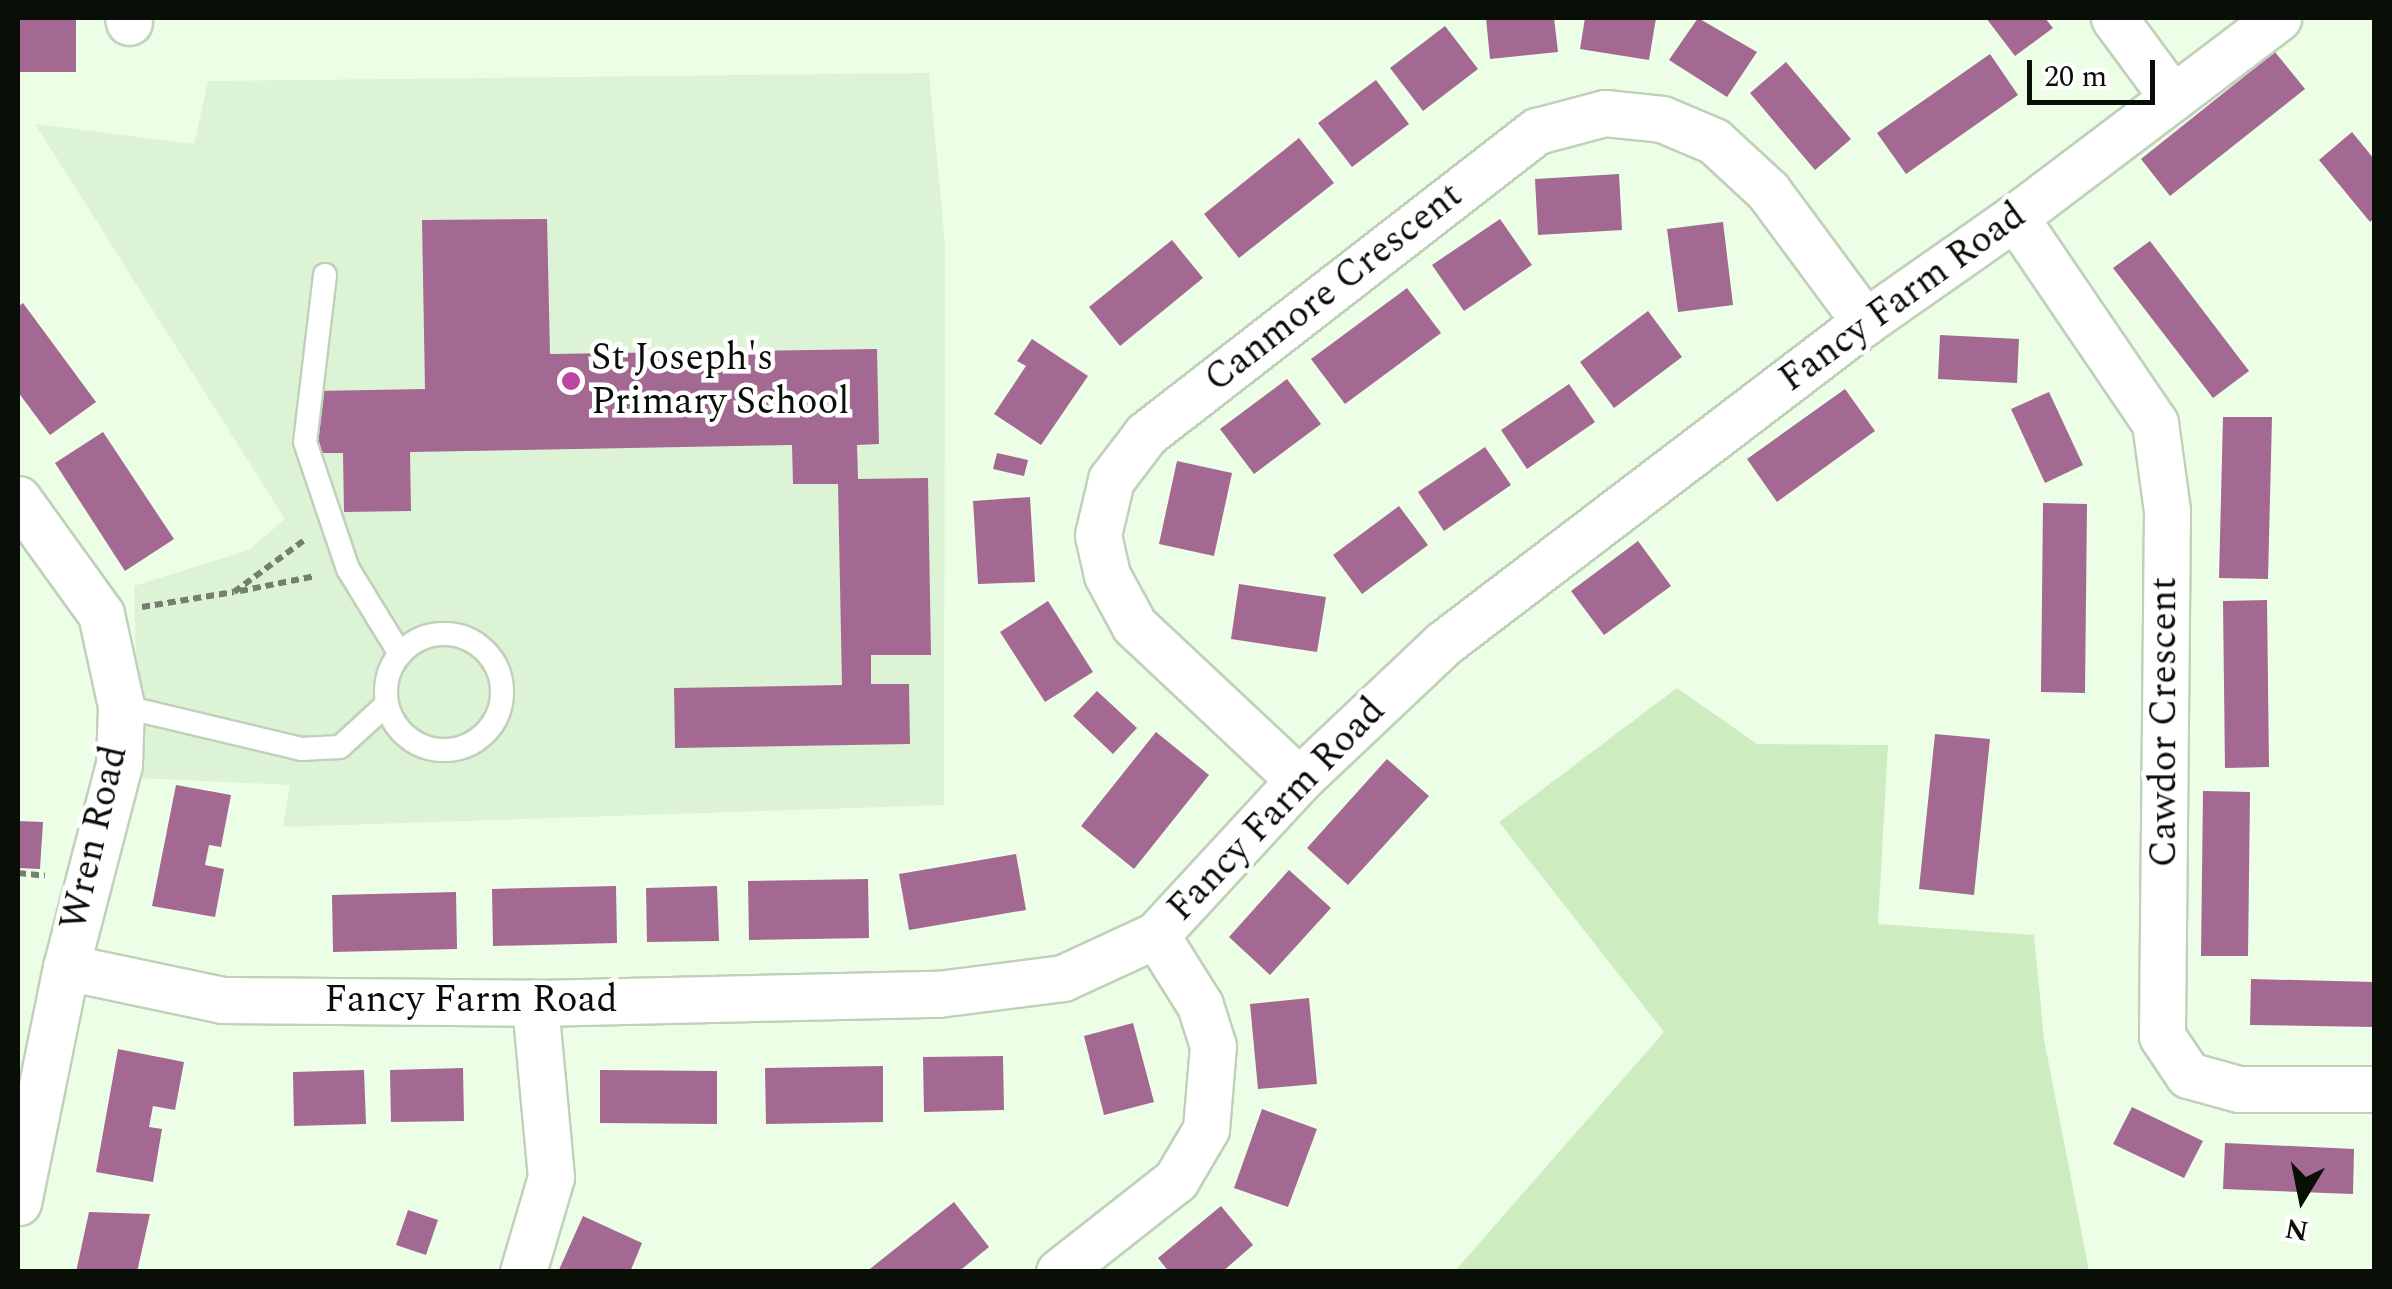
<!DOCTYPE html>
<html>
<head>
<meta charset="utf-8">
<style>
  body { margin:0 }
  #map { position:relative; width:2392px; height:1289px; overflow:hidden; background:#edfee6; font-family:Spectral,serif }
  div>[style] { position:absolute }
  .built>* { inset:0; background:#ddf3d5 }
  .green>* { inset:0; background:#cdecc0 }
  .building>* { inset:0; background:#a36992 }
  .path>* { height:6px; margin-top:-3px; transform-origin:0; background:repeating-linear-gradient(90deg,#747f70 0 8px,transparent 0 13px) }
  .roads { filter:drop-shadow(2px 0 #c0d1ba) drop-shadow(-2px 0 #c0d1ba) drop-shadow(0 2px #c0d1ba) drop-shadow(0 -2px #c0d1ba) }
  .service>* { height:22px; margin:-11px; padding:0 11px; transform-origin:11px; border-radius:11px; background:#fff }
  .service>.ring { margin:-11px; padding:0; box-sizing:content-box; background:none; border:22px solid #fff; border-radius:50% }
  .minor>* { height:45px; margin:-22.5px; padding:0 22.5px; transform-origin:22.5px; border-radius:22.5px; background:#fff }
  .dots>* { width:28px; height:28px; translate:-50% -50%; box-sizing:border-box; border:5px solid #fff; border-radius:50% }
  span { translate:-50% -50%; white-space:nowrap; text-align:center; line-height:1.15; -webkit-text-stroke:9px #fff; paint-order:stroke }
  .street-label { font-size:38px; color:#090e07 }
  .poi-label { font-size:38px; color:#090e07 }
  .left { translate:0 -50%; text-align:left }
  .frame { position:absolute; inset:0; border:20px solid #090e07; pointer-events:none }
  .north { position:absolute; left:2252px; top:1149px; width:100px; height:100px; -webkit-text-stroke:8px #fff; paint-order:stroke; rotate:190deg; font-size:28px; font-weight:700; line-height:40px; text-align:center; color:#090e07 }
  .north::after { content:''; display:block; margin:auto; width:35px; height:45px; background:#090e07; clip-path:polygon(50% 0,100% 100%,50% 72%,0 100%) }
  .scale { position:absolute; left:2027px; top:60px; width:128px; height:45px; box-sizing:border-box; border:5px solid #090e07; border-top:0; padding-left:12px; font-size:30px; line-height:35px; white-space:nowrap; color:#090e07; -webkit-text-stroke:8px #fff; paint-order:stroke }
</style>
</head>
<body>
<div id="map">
  <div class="built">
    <i style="clip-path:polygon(929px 73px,945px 243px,944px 805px,283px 827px,290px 785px,139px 778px,134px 586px,249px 550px,285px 519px,35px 124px,194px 144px,208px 81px)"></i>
  </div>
  <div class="green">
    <i style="clip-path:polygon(1677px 688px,1757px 744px,1888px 745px,1878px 924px,2034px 935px,2044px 1039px,2089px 1271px,1455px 1271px,1664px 1032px,1499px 822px)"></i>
  </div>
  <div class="building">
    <i style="clip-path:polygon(18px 18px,76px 18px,76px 72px,18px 72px)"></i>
    <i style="clip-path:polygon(1486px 18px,1554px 18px,1558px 52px,1490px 59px)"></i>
    <i style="clip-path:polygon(1585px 18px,1656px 18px,1649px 60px,1580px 49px)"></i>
    <i style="clip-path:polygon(1698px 18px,1757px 52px,1727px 97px,1669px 60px)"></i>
    <i style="clip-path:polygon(1986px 18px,2045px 18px,2053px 28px,2015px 56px)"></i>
    <i style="clip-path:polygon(1445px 26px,1478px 69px,1423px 111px,1390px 68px)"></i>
    <i style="clip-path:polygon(2275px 52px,2305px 89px,2170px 196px,2141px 159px)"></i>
    <i style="clip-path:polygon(1990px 54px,2018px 95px,1906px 174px,1877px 133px)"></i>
    <i style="clip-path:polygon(1786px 62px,1851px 139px,1815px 170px,1750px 93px)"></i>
    <i style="clip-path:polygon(1376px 80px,1409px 124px,1352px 167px,1318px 123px)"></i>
    <i style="clip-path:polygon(2352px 132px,2374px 159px,2374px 218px,2370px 222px,2319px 160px)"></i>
    <i style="clip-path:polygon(1299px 138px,1334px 183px,1239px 258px,1204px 214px)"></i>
    <i style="clip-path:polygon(1619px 174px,1622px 230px,1538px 235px,1535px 179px)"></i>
    <i style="clip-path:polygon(547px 219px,550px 354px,877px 349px,879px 444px,857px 445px,858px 479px,928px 478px,931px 655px,871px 655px,871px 684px,909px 684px,910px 744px,675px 748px,674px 688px,842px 685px,838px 484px,793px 484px,792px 445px,410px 452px,411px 511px,344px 512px,343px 453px,316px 453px,315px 391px,425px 389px,422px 220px)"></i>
    <i style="clip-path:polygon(1500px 219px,1532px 265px,1464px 311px,1432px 265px)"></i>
    <i style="clip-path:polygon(1723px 222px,1733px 305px,1678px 312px,1667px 229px)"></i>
    <i style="clip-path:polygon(1172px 240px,1203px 278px,1120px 346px,1089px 307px)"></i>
    <i style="clip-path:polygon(2150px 241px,2249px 371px,2213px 398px,2113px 268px)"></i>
    <i style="clip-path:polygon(1407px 288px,1441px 333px,1345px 404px,1311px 359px)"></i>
    <i style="clip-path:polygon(23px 303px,96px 402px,50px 435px,18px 392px,18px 307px)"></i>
    <i style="clip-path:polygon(1648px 311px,1682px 357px,1614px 408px,1580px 362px)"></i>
    <i style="clip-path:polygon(1940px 335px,2019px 339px,2017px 383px,1938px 379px)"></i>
    <i style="clip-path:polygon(1032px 339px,1088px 376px,1041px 445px,994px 414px,1026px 366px,1017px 361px)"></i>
    <i style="clip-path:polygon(1287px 379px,1321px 424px,1254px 474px,1220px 429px)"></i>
    <i style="clip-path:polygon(1569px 384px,1595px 422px,1527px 469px,1501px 430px)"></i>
    <i style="clip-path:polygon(1845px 389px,1875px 431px,1777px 502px,1747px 459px)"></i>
    <i style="clip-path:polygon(2049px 392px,2083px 465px,2045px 483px,2011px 409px)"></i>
    <i style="clip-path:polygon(2223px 417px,2272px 417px,2268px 579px,2219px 578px)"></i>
    <i style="clip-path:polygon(103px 432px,174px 539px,125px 571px,55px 463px)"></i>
    <i style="clip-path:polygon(1485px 447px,1511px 485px,1444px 531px,1418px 492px)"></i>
    <i style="clip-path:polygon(997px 453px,1028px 460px,1024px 476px,993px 469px)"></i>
    <i style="clip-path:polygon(1177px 461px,1232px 473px,1214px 556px,1159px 544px)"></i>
    <i style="clip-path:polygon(1030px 497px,1035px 582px,978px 584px,973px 501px)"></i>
    <i style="clip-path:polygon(2043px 503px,2087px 504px,2085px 693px,2041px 692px)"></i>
    <i style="clip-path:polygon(1399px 506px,1428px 545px,1362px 594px,1333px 555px)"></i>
    <i style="clip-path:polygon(1638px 541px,1671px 586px,1604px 635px,1571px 591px)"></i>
    <i style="clip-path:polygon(1239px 584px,1326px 597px,1317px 652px,1231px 639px)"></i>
    <i style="clip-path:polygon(2267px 600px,2269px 767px,2225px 768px,2223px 601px)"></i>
    <i style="clip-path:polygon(1048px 601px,1093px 672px,1045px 702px,1000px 632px)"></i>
    <i style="clip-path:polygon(1097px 691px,1137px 728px,1113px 754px,1073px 716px)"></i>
    <i style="clip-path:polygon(1156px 732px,1209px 775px,1134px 869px,1081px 826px)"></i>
    <i style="clip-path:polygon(1935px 734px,1990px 739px,1974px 895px,1919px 889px)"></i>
    <i style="clip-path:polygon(1387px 759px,1429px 796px,1348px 885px,1307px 848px)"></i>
    <i style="clip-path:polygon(176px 785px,231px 795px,221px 847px,209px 845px,205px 865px,224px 869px,215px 917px,152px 906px)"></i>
    <i style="clip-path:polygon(2203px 791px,2250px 792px,2248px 956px,2201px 956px)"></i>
    <i style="clip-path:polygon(18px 821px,43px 822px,40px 869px,18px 868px)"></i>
    <i style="clip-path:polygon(1016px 854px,1026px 910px,909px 930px,899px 874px)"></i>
    <i style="clip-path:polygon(1289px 870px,1331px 908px,1270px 975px,1229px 937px)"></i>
    <i style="clip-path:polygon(868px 879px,869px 938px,749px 940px,748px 881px)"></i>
    <i style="clip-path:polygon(616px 886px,617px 943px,493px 946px,492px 889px)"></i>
    <i style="clip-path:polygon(717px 886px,719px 941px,647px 942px,646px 888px)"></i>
    <i style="clip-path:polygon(456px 892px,457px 949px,333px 952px,332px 895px)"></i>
    <i style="clip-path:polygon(2251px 979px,2374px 982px,2374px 1027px,2250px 1025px)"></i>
    <i style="clip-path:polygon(1309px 998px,1317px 1084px,1258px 1089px,1250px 1004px)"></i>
    <i style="clip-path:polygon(1133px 1023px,1154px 1102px,1104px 1115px,1084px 1036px)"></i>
    <i style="clip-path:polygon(118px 1049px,184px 1062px,175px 1110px,153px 1106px,149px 1127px,162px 1129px,153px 1182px,96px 1172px)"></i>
    <i style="clip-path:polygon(1003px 1056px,1004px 1110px,924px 1112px,923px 1057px)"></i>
    <i style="clip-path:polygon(883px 1066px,883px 1122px,766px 1124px,765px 1068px)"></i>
    <i style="clip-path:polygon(463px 1068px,464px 1121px,391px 1122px,390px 1070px)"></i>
    <i style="clip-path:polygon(364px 1070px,366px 1124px,294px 1126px,293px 1072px)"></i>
    <i style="clip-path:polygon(600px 1070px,717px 1071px,717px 1124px,600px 1123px)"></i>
    <i style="clip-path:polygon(2132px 1107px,2203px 1141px,2184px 1178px,2113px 1144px)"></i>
    <i style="clip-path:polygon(1262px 1109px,1317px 1129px,1288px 1207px,1234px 1188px)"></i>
    <i style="clip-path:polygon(2225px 1143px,2354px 1149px,2353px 1194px,2223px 1189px)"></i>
    <i style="clip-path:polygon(954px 1202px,989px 1247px,958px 1272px,866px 1272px)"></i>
    <i style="clip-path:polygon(1221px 1206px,1253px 1245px,1222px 1272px,1169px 1272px,1158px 1258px)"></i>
    <i style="clip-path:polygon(408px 1210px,438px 1220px,426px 1255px,396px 1245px)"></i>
    <i style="clip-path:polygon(89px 1212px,150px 1214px,137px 1272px,76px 1272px)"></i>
    <i style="clip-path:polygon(583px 1216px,642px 1243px,630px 1272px,558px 1272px)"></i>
  </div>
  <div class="path">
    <i style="left:240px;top:591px;width:77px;rotate:-11.2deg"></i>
    <i style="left:142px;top:607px;width:93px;rotate:-9.3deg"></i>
    <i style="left:234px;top:592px;width:89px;rotate:-36.4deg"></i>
    <i style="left:18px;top:873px;width:27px;rotate:6deg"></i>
  </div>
  <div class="roads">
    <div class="service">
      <i style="left:325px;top:275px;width:168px;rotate:96.8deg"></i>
      <i style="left:305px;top:442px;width:134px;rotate:71.3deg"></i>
      <i style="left:348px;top:569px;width:100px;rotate:58.5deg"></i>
      <i class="ring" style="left:386px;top:634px;width:94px;height:94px"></i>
      <i style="left:121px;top:706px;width:185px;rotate:13.4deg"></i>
      <i style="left:301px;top:749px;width:39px;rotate:-3deg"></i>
      <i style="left:340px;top:747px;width:64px;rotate:-42.5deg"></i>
    </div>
    <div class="minor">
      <i style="left:128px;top:18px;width:4px;rotate:76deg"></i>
      <i style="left:2114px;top:18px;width:99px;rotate:53.6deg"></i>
      <i style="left:2015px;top:217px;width:249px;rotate:55.8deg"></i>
      <i style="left:2155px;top:423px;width:89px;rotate:82.2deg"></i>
      <i style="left:2167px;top:511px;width:525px;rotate:90.55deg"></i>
      <i style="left:2162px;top:1036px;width:47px;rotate:56.3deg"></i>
      <i style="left:2188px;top:1075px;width:53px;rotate:15.4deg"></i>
      <i style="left:2239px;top:1089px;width:135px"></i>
      <i style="left:18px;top:499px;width:142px;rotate:54.2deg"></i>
      <i style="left:101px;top:614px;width:94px;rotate:77.7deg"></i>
      <i style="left:121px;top:706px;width:58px;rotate:92deg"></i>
      <i style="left:119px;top:764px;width:210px;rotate:104.6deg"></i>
      <i style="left:66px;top:967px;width:240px;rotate:101.5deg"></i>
      <i style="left:1299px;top:780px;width:226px;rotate:-136.8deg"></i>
      <i style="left:1134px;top:625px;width:57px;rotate:-118.4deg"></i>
      <i style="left:1107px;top:575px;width:41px;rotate:-102.7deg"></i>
      <i style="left:1098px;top:535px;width:57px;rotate:-76.7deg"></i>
      <i style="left:1111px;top:480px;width:58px;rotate:-52.7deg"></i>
      <i style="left:1146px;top:434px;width:495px;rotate:-37.8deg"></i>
      <i style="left:1537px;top:131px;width:70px;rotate:-14.8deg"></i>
      <i style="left:1605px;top:113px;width:57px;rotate:6deg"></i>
      <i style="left:1662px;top:119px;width:56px;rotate:22.9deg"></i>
      <i style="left:1714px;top:141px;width:74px;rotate:42.8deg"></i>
      <i style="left:1768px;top:191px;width:163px;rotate:53.5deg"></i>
      <i style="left:66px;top:967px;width:159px;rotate:11.9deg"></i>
      <i style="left:222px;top:1000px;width:313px;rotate:0.5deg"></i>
      <i style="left:535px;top:1003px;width:403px;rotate:-1.3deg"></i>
      <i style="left:938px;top:994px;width:126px;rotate:-7.3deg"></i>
      <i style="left:1063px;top:978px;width:102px;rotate:-24.8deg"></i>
      <i style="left:1156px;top:935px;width:211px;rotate:-47.3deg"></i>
      <i style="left:1299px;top:780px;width:199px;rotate:-43.4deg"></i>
      <i style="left:1444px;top:643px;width:529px;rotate:-37.32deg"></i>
      <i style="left:1865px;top:322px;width:183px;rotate:-35deg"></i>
      <i style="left:2015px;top:217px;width:330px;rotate:-37.1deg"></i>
      <i style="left:523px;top:1272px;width:99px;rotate:-73.6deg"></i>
      <i style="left:551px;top:1177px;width:175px;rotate:-95.3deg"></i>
      <i style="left:1059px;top:1272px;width:149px;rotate:-38.2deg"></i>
      <i style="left:1176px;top:1180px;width:59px;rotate:-59.5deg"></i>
      <i style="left:1206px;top:1129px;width:83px;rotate:-85.2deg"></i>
      <i style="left:1213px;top:1046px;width:43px;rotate:-107.6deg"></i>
      <i style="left:1200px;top:1005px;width:83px;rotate:-122.2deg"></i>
    </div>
  </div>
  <div class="dots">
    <i style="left:571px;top:381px;background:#bc47a0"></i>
  </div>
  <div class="street-label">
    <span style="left:1334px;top:288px;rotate:-38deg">Canmore Crescent</span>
    <span style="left:1903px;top:298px;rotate:-36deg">Fancy Farm Road</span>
    <span style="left:2165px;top:722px;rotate:-90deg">Cawdor Crescent</span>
    <span style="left:1277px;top:810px;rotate:-46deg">Fancy Farm Road</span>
    <span style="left:95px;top:838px;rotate:-77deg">Wren Road</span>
    <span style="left:471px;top:1001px">Fancy Farm Road</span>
  </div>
  <div class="poi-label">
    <span class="left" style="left:591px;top:381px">St Joseph's<br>Primary School</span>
  </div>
  <div class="frame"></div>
  <div class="north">N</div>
  <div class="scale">20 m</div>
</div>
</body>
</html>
